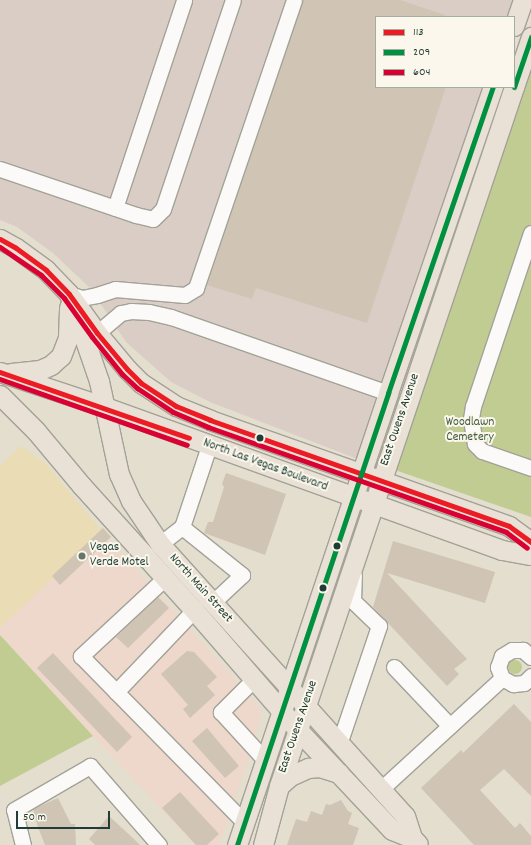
<!DOCTYPE html>
<html>
<head>
<meta charset="utf-8">
<style>
  body { margin:0 }
  #map { position:relative; width:531px; height:845px; overflow:hidden; background:#e4dece; font-family:Dekko,sans-serif }
  div>[style] { position:absolute }
  .built>* { inset:0; background:#eed7cb }
  .industrial>* { inset:0; background:#dacdc6 }
  .green>* { inset:0; background:#c1cc93 }
  .round { border-radius:50% }
  .sand>* { inset:0; background:#eadcb4 }
  .building>* { inset:0; background:#d0c4b4 }
  .roads { filter:drop-shadow(1px 0 #a2a298) drop-shadow(-1px 0 #a2a298) drop-shadow(0 1px #a2a298) drop-shadow(0 -1px #a2a298) }
  .minor>* { height:15px; margin:-7.5px; padding:0 7.5px; transform-origin:7.5px; border-radius:7.5px; background:#fbfaf8 }
  .major>* { height:19px; margin:-9.5px; padding:0 9.5px; transform-origin:9.5px; border-radius:9.5px; background:#eae1d6 }
  .bus-1>* { height:5px; margin:-2.5px; padding:0 2.5px; transform-origin:2.5px; border-radius:2.5px; background:#ed1b24 }
  .bus-2>* { height:5px; margin:-2.5px; padding:0 2.5px; transform-origin:2.5px; border-radius:2.5px; background:#009140 }
  .bus-3>* { height:5px; margin:-2.5px; padding:0 2.5px; transform-origin:2.5px; border-radius:2.5px; background:#da0032 }
  .dots>* { width:11px; height:11px; translate:-50% -50%; box-sizing:border-box; border:2px solid #fbf7ec; border-radius:50% }
  span { translate:-50% -50%; white-space:nowrap; text-align:center; line-height:1.15; -webkit-text-stroke:4px #fbf7ec; paint-order:stroke }
  .street-label { font-size:13px; color:#1f3d34 }
  .park-label { font-size:13px; color:#405d40 }
  .poi-label { font-size:13px; color:#1f3d34 }
  .left { translate:0 -50%; text-align:left }
  .legend { position:absolute; left:375px; top:16px; width:140px; height:72px; box-sizing:border-box; background:#fbf7ec; border:1px solid #a3ada2; margin:0; padding:5px 7px; list-style:none; font-size:12px; color:#1f3d34 }
  .legend li { display:flex; align-items:center; gap:8px; height:20px }
  .legend b { width:20px; border:1px solid #a3ada2 }
  .scale { position:absolute; left:16px; top:811px; width:94px; height:18px; box-sizing:border-box; border:2px solid #1f3d34; border-top:0; padding-left:5px; font-size:12px; line-height:14px; white-space:nowrap; color:#1f3d34; -webkit-text-stroke:3px #fbf7ec; paint-order:stroke }
</style>
</head>
<body>
<div id="map">
  <div class="built">
    <i style="clip-path:polygon(102px 531px,255px 702px,261px 712px,256px 737px,219px 845px,194px 845px,0 635px,0 628px)"></i>
  </div>
  <div class="industrial">
    <i style="clip-path:polygon(0 0,516px 0,510px 17px,376px 17px,376px 87px,486px 87px,360px 460px,210px 402px,171px 382px,126px 342px,90px 288px,53px 253px,17px 227px,0 220px)"></i>
  </div>
  <div class="green">
    <i style="clip-path:polygon(531px 67px,531px 517px,392px 469px)"></i>
    <i style="clip-path:polygon(0 635px,93px 736px,0 786px)"></i>
    <i class="round" style="left:508px;top:660px;width:14px;height:14px"></i>
  </div>
  <div class="sand">
    <i style="clip-path:polygon(21px 446px,46px 464px,102px 531px,0 628px,0 466px)"></i>
  </div>
  <div class="building">
    <i style="clip-path:polygon(303px 0,400px 0,445px 15px,445px 17px,376px 17px,376px 87px,446px 87px,367px 323px,256px 288px,252px 299px,207px 285px)"></i>
    <i style="clip-path:polygon(226px 473px,286px 494px,265px 555px,204px 533px,208px 522px,213px 522px,224px 487px,222px 484px)"></i>
    <i style="clip-path:polygon(103px 528px,111px 537px,60px 585px,52px 576px)"></i>
    <i style="clip-path:polygon(393px 541px,495px 572px,485px 603px,387px 573px,467px 659px,454px 669px,459px 674px,447px 686px,373px 607px)"></i>
    <i style="clip-path:polygon(158px 597px,169px 608px,128px 648px,116px 637px)"></i>
    <i style="clip-path:polygon(187px 651px,194px 652px,217px 677px,207px 686px,215px 695px,190px 718px,183px 709px,188px 705px,161px 674px)"></i>
    <i style="clip-path:polygon(53px 653px,132px 737px,117px 752px,37px 668px)"></i>
    <i style="clip-path:polygon(514px 704px,531px 722px,531px 796px,504px 769px,480px 790px,515px 828px,520px 823px,531px 836px,531px 845px,474px 845px,421px 788px,461px 750px,463px 753px)"></i>
    <i style="clip-path:polygon(207px 728px,239px 766px,225px 778px,192px 741px)"></i>
    <i style="clip-path:polygon(180px 792px,219px 834px,207px 845px,196px 845px,162px 808px)"></i>
    <i style="clip-path:polygon(58px 798px,71px 824px,75px 824px,76px 845px,45px 845px,38px 827px,33px 809px)"></i>
    <i style="clip-path:polygon(341px 800px,348px 811px,352px 813px,348px 824px,359px 828px,353px 845px,287px 845px,296px 819px,307px 822px,311px 811px,322px 815px,326px 804px,330px 805px)"></i>
    <i style="clip-path:polygon(109px 816px,135px 840px,140px 845px,95px 845px,89px 839px)"></i>
  </div>
  <div class="roads">
    <div class="minor">
      <i style="left:0;top:169px;width:144px;rotate:18.7deg"></i>
      <i style="left:136px;top:215px;width:17px;rotate:13deg"></i>
      <i style="left:153px;top:219px;width:14px;rotate:-45deg"></i>
      <i style="left:163px;top:209px;width:220px;rotate:-71.5deg"></i>
      <i style="left:115px;top:208px;width:219px;rotate:-71.6deg"></i>
      <i style="left:531px;top:233px;width:182px;rotate:108.5deg"></i>
      <i style="left:473px;top:406px;width:13px;rotate:99deg"></i>
      <i style="left:471px;top:419px;width:25px;rotate:81deg"></i>
      <i style="left:475px;top:444px;width:10px;rotate:45deg"></i>
      <i style="left:482px;top:451px;width:52px;rotate:19.1deg"></i>
      <i style="left:69px;top:294px;width:14px;rotate:17deg"></i>
      <i style="left:82px;top:298px;width:15px;rotate:-11deg"></i>
      <i style="left:97px;top:295px;width:19px;rotate:-18deg"></i>
      <i style="left:115px;top:289px;width:70px;rotate:4.9deg"></i>
      <i style="left:185px;top:295px;width:13px;rotate:-32deg"></i>
      <i style="left:196px;top:288px;width:304px;rotate:-71.2deg"></i>
      <i style="left:97px;top:333px;width:31px;rotate:-40deg"></i>
      <i style="left:121px;top:313px;width:10px;rotate:-11deg"></i>
      <i style="left:131px;top:311px;width:18px;rotate:3deg"></i>
      <i style="left:149px;top:312px;width:23px;rotate:13deg"></i>
      <i style="left:171px;top:317px;width:230px;rotate:19.3deg"></i>
      <i style="left:182px;top:527px;width:85px;rotate:-71.6deg"></i>
      <i style="left:160px;top:544px;width:28px;rotate:-38deg"></i>
      <i style="left:182px;top:527px;width:77px;rotate:38.7deg"></i>
      <i style="left:242px;top:575px;width:41px;rotate:137deg"></i>
      <i style="left:165px;top:578px;width:115px;rotate:137.1deg"></i>
      <i style="left:81px;top:656px;width:234px;rotate:45.5deg"></i>
      <i style="left:531px;top:657px;width:11px;rotate:-139deg"></i>
      <i style="left:523px;top:650px;width:11px;rotate:180deg"></i>
      <i style="left:512px;top:650px;width:12px;rotate:149deg"></i>
      <i style="left:502px;top:656px;width:12px;rotate:110deg"></i>
      <i style="left:498px;top:667px;width:12px;rotate:70deg"></i>
      <i style="left:502px;top:678px;width:13px;rotate:29deg"></i>
      <i style="left:513px;top:684px;width:11px;rotate:-5deg"></i>
      <i style="left:524px;top:683px;width:10px;rotate:-45deg"></i>
      <i style="left:394px;top:667px;width:81px;rotate:46.5deg"></i>
      <i style="left:254px;top:679px;width:47px;rotate:135deg"></i>
      <i style="left:221px;top:712px;width:65px;rotate:47.5deg"></i>
      <i style="left:116px;top:692px;width:113px;rotate:-46.4deg"></i>
      <i style="left:339px;top:744px;width:125px;rotate:-71.3deg"></i>
      <i style="left:379px;top:626px;width:36px;rotate:-136deg"></i>
      <i style="left:353px;top:601px;width:26px;rotate:-88deg"></i>
      <i style="left:381px;top:789px;width:164px;rotate:-42.5deg"></i>
      <i style="left:23px;top:845px;width:36px;rotate:-104deg"></i>
      <i style="left:14px;top:810px;width:88px;rotate:-30.1deg"></i>
      <i style="left:90px;top:766px;width:105px;rotate:48.9deg"></i>
    </div>
    <div class="major">
      <i style="left:514px;top:26px;width:28px;rotate:-71deg"></i>
      <i style="left:514px;top:87px;width:53px;rotate:-71.2deg"></i>
      <i style="left:0;top:239px;width:18px;rotate:29deg"></i>
      <i style="left:16px;top:248px;width:37px;rotate:36deg"></i>
      <i style="left:46px;top:270px;width:33px;rotate:46deg"></i>
      <i style="left:69px;top:294px;width:48px;rotate:54.3deg"></i>
      <i style="left:97px;top:333px;width:47px;rotate:50.2deg"></i>
      <i style="left:127px;top:369px;width:20px;rotate:45deg"></i>
      <i style="left:141px;top:383px;width:42px;rotate:33.3deg"></i>
      <i style="left:176px;top:406px;width:37px;rotate:22deg"></i>
      <i style="left:210px;top:420px;width:317px;rotate:19.5deg"></i>
      <i style="left:509px;top:526px;width:27px;rotate:36deg"></i>
      <i style="left:69px;top:294px;width:92px;rotate:71deg"></i>
      <i style="left:99px;top:381px;width:95px;rotate:77.9deg"></i>
      <i style="left:119px;top:474px;width:30px;rotate:66deg"></i>
      <i style="left:131px;top:501px;width:52px;rotate:56deg"></i>
      <i style="left:160px;top:544px;width:366px;rotate:48deg"></i>
      <i style="left:405px;top:816px;width:23px;rotate:72deg"></i>
      <i style="left:0;top:372px;width:111px;rotate:18.4deg"></i>
      <i style="left:105px;top:407px;width:422px;rotate:19.8deg"></i>
      <i style="left:502px;top:550px;width:29px;rotate:10deg"></i>
      <i style="left:11px;top:373px;width:29px;rotate:-6deg"></i>
      <i style="left:40px;top:370px;width:12px;rotate:-24deg"></i>
      <i style="left:51px;top:365px;width:13px;rotate:-42deg"></i>
      <i style="left:61px;top:356px;width:19px;rotate:-69deg"></i>
      <i style="left:68px;top:338px;width:31px;rotate:-88deg"></i>
      <i style="left:0;top:395px;width:51px;rotate:45deg"></i>
      <i style="left:36px;top:431px;width:72px;rotate:50.1deg"></i>
      <i style="left:82px;top:486px;width:167px;rotate:47.9deg"></i>
      <i style="left:194px;top:610px;width:159px;rotate:49.1deg"></i>
      <i style="left:298px;top:730px;width:137px;rotate:46.8deg"></i>
      <i style="left:392px;top:830px;width:22px;rotate:22deg"></i>
      <i style="left:412px;top:838px;width:8px;rotate:45deg"></i>
      <i style="left:279px;top:786px;width:15px;rotate:-42deg"></i>
      <i style="left:290px;top:776px;width:20px;rotate:-24deg"></i>
      <i style="left:308px;top:768px;width:11px;rotate:-5deg"></i>
      <i style="left:319px;top:767px;width:21px;rotate:17deg"></i>
      <i style="left:237px;top:845px;width:477px;rotate:-71.5deg"></i>
      <i style="left:388px;top:393px;width:324px;rotate:-71.1deg"></i>
      <i style="left:263px;top:845px;width:61px;rotate:-74.8deg"></i>
      <i style="left:279px;top:786px;width:737px;rotate:-71.42deg"></i>
    </div>
  </div>
  <div class="bus-1">
    <i style="left:0;top:239px;width:18px;rotate:29deg"></i>
    <i style="left:16px;top:248px;width:37px;rotate:36deg"></i>
    <i style="left:46px;top:270px;width:33px;rotate:46deg"></i>
    <i style="left:69px;top:294px;width:48px;rotate:54.3deg"></i>
    <i style="left:97px;top:333px;width:47px;rotate:50.2deg"></i>
    <i style="left:127px;top:369px;width:20px;rotate:45deg"></i>
    <i style="left:141px;top:383px;width:42px;rotate:33.3deg"></i>
    <i style="left:176px;top:406px;width:37px;rotate:22deg"></i>
    <i style="left:210px;top:420px;width:317px;rotate:19.5deg"></i>
    <i style="left:509px;top:526px;width:27px;rotate:36deg"></i>
    <i style="left:0;top:372px;width:200px;rotate:19.2deg"></i>
  </div>
  <div class="bus-2">
    <i style="left:514px;top:87px;width:53px;rotate:-71.2deg"></i>
    <i style="left:237px;top:845px;width:477px;rotate:-71.5deg"></i>
    <i style="left:388px;top:393px;width:324px;rotate:-71.1deg"></i>
  </div>
  <div class="bus-3">
    <i style="left:0;top:247px;width:50px;rotate:34.3deg"></i>
    <i style="left:41px;top:275px;width:33px;rotate:45deg"></i>
    <i style="left:64px;top:298px;width:48px;rotate:54.3deg"></i>
    <i style="left:92px;top:337px;width:48px;rotate:51deg"></i>
    <i style="left:122px;top:374px;width:21px;rotate:43deg"></i>
    <i style="left:137px;top:388px;width:43px;rotate:33.7deg"></i>
    <i style="left:173px;top:412px;width:38px;rotate:23deg"></i>
    <i style="left:208px;top:427px;width:316px;rotate:19.4deg"></i>
    <i style="left:506px;top:532px;width:26px;rotate:37deg"></i>
    <i style="left:0;top:379px;width:198px;rotate:19.4deg"></i>
  </div>
  <div class="dots">
    <i style="left:260px;top:438px;background:#1f3d34"></i>
    <i style="left:337px;top:546px;background:#1f3d34"></i>
    <i style="left:82px;top:556px;background:#64756a"></i>
    <i style="left:323px;top:588px;background:#1f3d34"></i>
  </div>
  <div class="street-label">
    <span style="left:401px;top:420px;rotate:-71deg">East Owens Avenue</span>
    <span style="left:265px;top:466px;rotate:20deg">North Las Vegas Boulevard</span>
    <span style="left:200px;top:589px;rotate:48deg">North Main Street</span>
    <span style="left:299px;top:727px;rotate:-71deg">East Owens Avenue</span>
  </div>
  <div class="park-label">
    <span style="left:470px;top:431px">Woodlawn<br>Cemetery</span>
  </div>
  <div class="poi-label">
    <span class="left" style="left:90px;top:556px">Vegas<br>Verde Motel</span>
  </div>
  <ul class="legend">
  <li><b style="height:5px;background:#ed1b24"></b>113</li>
  <li><b style="height:5px;background:#009140"></b>209</li>
  <li><b style="height:5px;background:#da0032"></b>604</li>
  </ul>
  <div class="scale">50 m</div>
</div>
</body>
</html>
